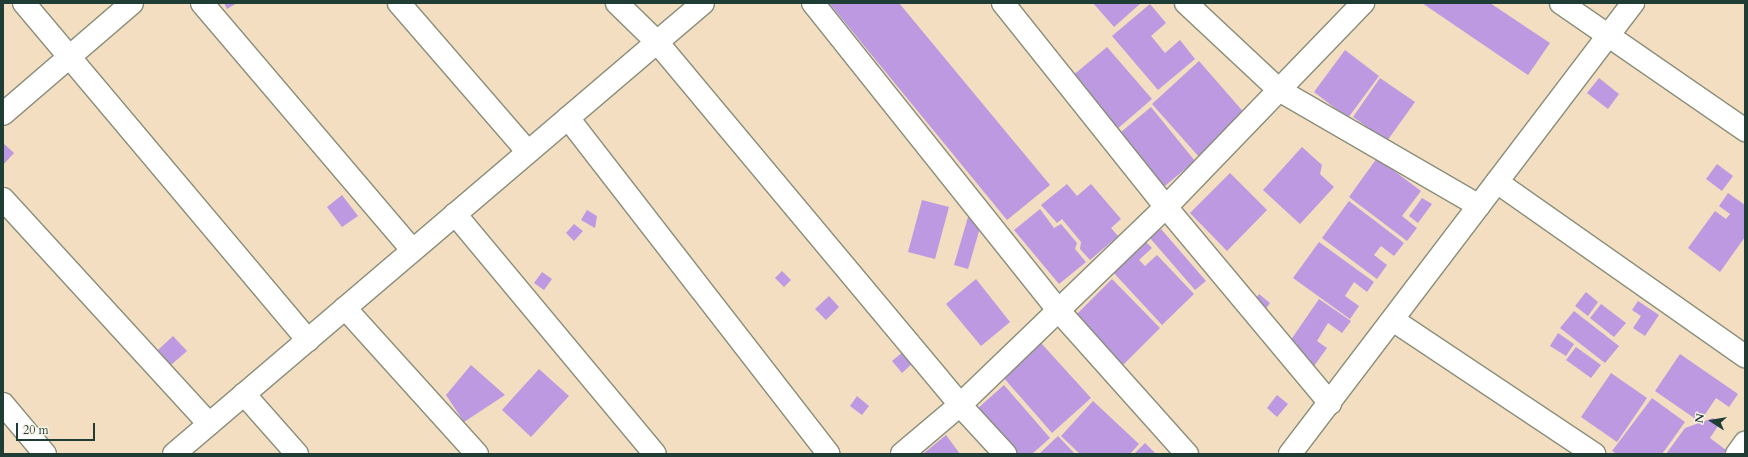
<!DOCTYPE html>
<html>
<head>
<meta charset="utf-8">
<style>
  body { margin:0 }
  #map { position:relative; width:1748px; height:457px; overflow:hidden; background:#f3dec1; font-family:Cardo,serif }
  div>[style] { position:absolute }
  .building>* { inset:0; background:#bc99e1 }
  .roads { filter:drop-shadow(1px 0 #898e7a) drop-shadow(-1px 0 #898e7a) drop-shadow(0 1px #898e7a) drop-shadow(0 -1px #898e7a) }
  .street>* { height:22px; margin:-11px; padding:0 11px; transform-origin:11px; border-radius:11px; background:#fff }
  .secondary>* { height:22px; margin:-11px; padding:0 11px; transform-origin:11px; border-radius:11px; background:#fff }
  .primary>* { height:22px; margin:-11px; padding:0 11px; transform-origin:11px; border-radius:11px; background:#fff }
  span { translate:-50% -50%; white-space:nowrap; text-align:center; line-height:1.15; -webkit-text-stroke:3px #f7f3e8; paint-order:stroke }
  .frame { position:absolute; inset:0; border:4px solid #1f3d34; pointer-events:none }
  .north { position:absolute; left:1692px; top:401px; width:40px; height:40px; -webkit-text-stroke:3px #f7f3e8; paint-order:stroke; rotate:282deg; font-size:11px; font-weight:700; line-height:16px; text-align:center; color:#1f3d34 }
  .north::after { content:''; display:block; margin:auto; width:14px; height:18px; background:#1f3d34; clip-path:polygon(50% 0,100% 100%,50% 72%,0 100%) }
  .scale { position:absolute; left:16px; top:423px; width:79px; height:18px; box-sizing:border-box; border:2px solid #1f3d34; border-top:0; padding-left:5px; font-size:12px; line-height:14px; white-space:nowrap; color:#1f3d34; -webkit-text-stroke:3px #f7f3e8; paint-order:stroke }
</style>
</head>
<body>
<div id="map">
  <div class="building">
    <i style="clip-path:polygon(224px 3px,237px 3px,227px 9px)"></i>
    <i style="clip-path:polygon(829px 3px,899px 3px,1050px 185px,1007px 220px)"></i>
    <i style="clip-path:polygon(1093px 3px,1141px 3px,1114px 27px)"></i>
    <i style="clip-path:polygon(1422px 3px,1490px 3px,1550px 43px,1528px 75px)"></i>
    <i style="clip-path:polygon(1150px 4px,1166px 23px,1151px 36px,1165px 53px,1180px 40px,1195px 59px,1158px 90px,1112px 36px)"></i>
    <i style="clip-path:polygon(1107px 47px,1152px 99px,1116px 130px,1071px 77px)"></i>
    <i style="clip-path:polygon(1345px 50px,1379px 76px,1348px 118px,1314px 92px)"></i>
    <i style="clip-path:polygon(1199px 61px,1247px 116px,1200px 158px,1152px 104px)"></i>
    <i style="clip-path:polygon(1380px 78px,1415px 102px,1387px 141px,1353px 117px)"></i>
    <i style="clip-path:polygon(1599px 78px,1619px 94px,1608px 109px,1587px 93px)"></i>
    <i style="clip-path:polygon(1151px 107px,1195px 161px,1160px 190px,1115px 137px)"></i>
    <i style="clip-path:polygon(3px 143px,14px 153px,3px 165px)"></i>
    <i style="clip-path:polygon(1302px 147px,1322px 165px,1320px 174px,1334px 187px,1300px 224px,1263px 190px)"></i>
    <i style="clip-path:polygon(1377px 158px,1421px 191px,1402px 216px,1417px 228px,1407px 241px,1349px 197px)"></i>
    <i style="clip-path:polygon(1717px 164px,1733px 176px,1722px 191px,1706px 179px)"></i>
    <i style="clip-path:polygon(1230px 173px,1267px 210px,1227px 251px,1190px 213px)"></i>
    <i style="clip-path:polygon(1067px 184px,1077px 196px,1091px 184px,1121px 219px,1111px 228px,1118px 236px,1090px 260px,1080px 249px,1081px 242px,1062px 219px,1057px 223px,1041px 205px)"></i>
    <i style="clip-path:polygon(1728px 193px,1745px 205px,1745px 237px,1720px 272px,1688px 248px,1715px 211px,1726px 219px,1730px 214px,1719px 206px)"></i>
    <i style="clip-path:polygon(342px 195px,358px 216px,342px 227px,327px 207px)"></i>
    <i style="clip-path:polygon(1422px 198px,1432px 204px,1418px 223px,1409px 216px)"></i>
    <i style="clip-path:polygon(922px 200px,949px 207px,935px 259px,908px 252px)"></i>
    <i style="clip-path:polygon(1349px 201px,1404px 243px,1394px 256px,1381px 246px,1374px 255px,1387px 265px,1377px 279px,1322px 238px)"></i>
    <i style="clip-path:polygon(1040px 209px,1054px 228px,1061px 224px,1077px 243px,1075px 249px,1086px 262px,1059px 284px,1014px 230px)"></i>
    <i style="clip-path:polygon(587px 210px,597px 216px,595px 228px,581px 220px)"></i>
    <i style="clip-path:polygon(968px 217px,982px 221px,968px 269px,954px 265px)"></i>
    <i style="clip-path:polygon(574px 224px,583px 231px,574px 241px,566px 233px)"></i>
    <i style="clip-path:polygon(1161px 229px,1206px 281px,1195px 290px,1150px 238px)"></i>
    <i style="clip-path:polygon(1145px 241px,1152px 248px,1139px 260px,1145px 266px,1157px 255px,1194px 294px,1162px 325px,1113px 272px)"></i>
    <i style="clip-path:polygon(1319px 242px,1374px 282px,1367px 292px,1354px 282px,1345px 296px,1359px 306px,1350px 319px,1293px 278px)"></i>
    <i style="clip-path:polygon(782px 271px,791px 280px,784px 287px,775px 278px)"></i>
    <i style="clip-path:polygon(542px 272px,552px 279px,544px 290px,534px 283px)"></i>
    <i style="clip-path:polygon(976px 279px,1010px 322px,981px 346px,946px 304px)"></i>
    <i style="clip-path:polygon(1112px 279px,1160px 328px,1120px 368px,1072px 319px)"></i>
    <i style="clip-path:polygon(1586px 292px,1598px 302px,1588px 316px,1575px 306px)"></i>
    <i style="clip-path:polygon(1259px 294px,1270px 303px,1262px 314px,1251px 306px)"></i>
    <i style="clip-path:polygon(829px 296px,839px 307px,826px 320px,815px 309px)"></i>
    <i style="clip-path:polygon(1319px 299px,1351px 321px,1342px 333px,1328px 323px,1317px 341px,1327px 348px,1314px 366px,1286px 347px)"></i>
    <i style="clip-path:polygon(1638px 301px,1659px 315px,1645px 336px,1633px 328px,1641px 316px,1632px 310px)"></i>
    <i style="clip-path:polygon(1601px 304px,1626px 323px,1614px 337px,1590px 318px)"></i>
    <i style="clip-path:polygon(1574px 311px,1619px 346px,1605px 363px,1560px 328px)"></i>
    <i style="clip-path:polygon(1558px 333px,1574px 344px,1566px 356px,1550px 346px)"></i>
    <i style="clip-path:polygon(173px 336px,187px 351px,171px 365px,158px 350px)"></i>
    <i style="clip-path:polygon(1041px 343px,1091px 398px,1052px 433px,1003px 377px)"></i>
    <i style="clip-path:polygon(1576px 347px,1601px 365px,1591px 378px,1566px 360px)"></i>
    <i style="clip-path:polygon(904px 351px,914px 362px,902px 373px,892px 361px)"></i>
    <i style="clip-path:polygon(1680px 354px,1738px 394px,1729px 407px,1716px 398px,1700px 422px,1655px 391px)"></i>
    <i style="clip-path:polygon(471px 365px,505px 395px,464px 422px,446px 395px)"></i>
    <i style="clip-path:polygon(539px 369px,569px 396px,531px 437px,502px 410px)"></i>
    <i style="clip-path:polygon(1611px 373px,1647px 398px,1617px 442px,1581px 417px)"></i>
    <i style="clip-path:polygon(1004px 385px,1050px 438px,1032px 454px,1016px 454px,977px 409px)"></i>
    <i style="clip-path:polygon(1277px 395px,1288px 404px,1277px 417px,1267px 408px)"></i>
    <i style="clip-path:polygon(857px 396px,869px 406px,862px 415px,850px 406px)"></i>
    <i style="clip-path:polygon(1652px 398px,1685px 422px,1662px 454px,1617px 454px,1612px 451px)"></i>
    <i style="clip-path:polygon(1093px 401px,1139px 444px,1130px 454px,1080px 454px,1061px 436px)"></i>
    <i style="clip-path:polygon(1713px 418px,1720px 423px,1710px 438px,1726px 450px,1723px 454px,1666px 454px,1685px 428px)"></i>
    <i style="clip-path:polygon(946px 435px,960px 454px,923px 454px)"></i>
    <i style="clip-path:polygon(1058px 436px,1075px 454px,1039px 454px)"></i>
    <i style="clip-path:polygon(1145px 443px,1156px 454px,1134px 454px)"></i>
  </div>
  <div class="roads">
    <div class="street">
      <i style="left:24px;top:3px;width:441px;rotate:49.9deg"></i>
      <i style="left:202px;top:3px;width:324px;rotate:49.6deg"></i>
      <i style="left:399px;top:3px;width:197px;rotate:49.1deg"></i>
      <i style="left:617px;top:3px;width:56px;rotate:44.3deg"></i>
      <i style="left:657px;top:42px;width:473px;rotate:50.1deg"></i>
      <i style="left:960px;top:405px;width:67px;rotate:47.4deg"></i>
      <i style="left:813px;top:3px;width:394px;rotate:51.4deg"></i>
      <i style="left:1059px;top:311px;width:192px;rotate:48.2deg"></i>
      <i style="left:1003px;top:3px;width:261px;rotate:51.4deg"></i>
      <i style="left:1166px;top:207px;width:256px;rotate:50.1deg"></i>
      <i style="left:1186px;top:3px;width:127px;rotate:43.1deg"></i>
      <i style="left:1279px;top:90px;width:231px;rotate:30.1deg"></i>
      <i style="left:3px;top:114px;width:170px;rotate:-40.7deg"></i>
      <i style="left:568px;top:118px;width:425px;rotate:52.2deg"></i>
      <i style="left:1497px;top:182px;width:303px;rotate:35.1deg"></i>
      <i style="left:3px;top:199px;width:305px;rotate:47.5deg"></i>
      <i style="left:455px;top:214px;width:312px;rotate:50.2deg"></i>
      <i style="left:345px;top:308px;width:197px;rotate:47.9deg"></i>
      <i style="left:1393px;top:320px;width:242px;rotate:33.7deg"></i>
      <i style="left:244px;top:394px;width:80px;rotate:48.5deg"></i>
      <i style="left:3px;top:404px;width:65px;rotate:50deg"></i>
      <i style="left:902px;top:454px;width:76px;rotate:-40.2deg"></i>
      <i style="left:960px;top:405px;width:286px;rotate:-43.9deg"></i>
      <i style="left:1166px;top:207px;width:284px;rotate:-46deg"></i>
      <i style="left:1290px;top:454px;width:567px;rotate:-52.75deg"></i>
      <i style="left:1737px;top:454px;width:14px;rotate:-54deg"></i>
    </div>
    <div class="secondary">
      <i style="left:1561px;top:3px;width:224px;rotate:34.6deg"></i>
    </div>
    <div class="primary">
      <i style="left:174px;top:454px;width:695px;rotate:-40.45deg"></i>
    </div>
  </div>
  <div class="frame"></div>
  <div class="north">N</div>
  <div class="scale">20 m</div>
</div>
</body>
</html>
